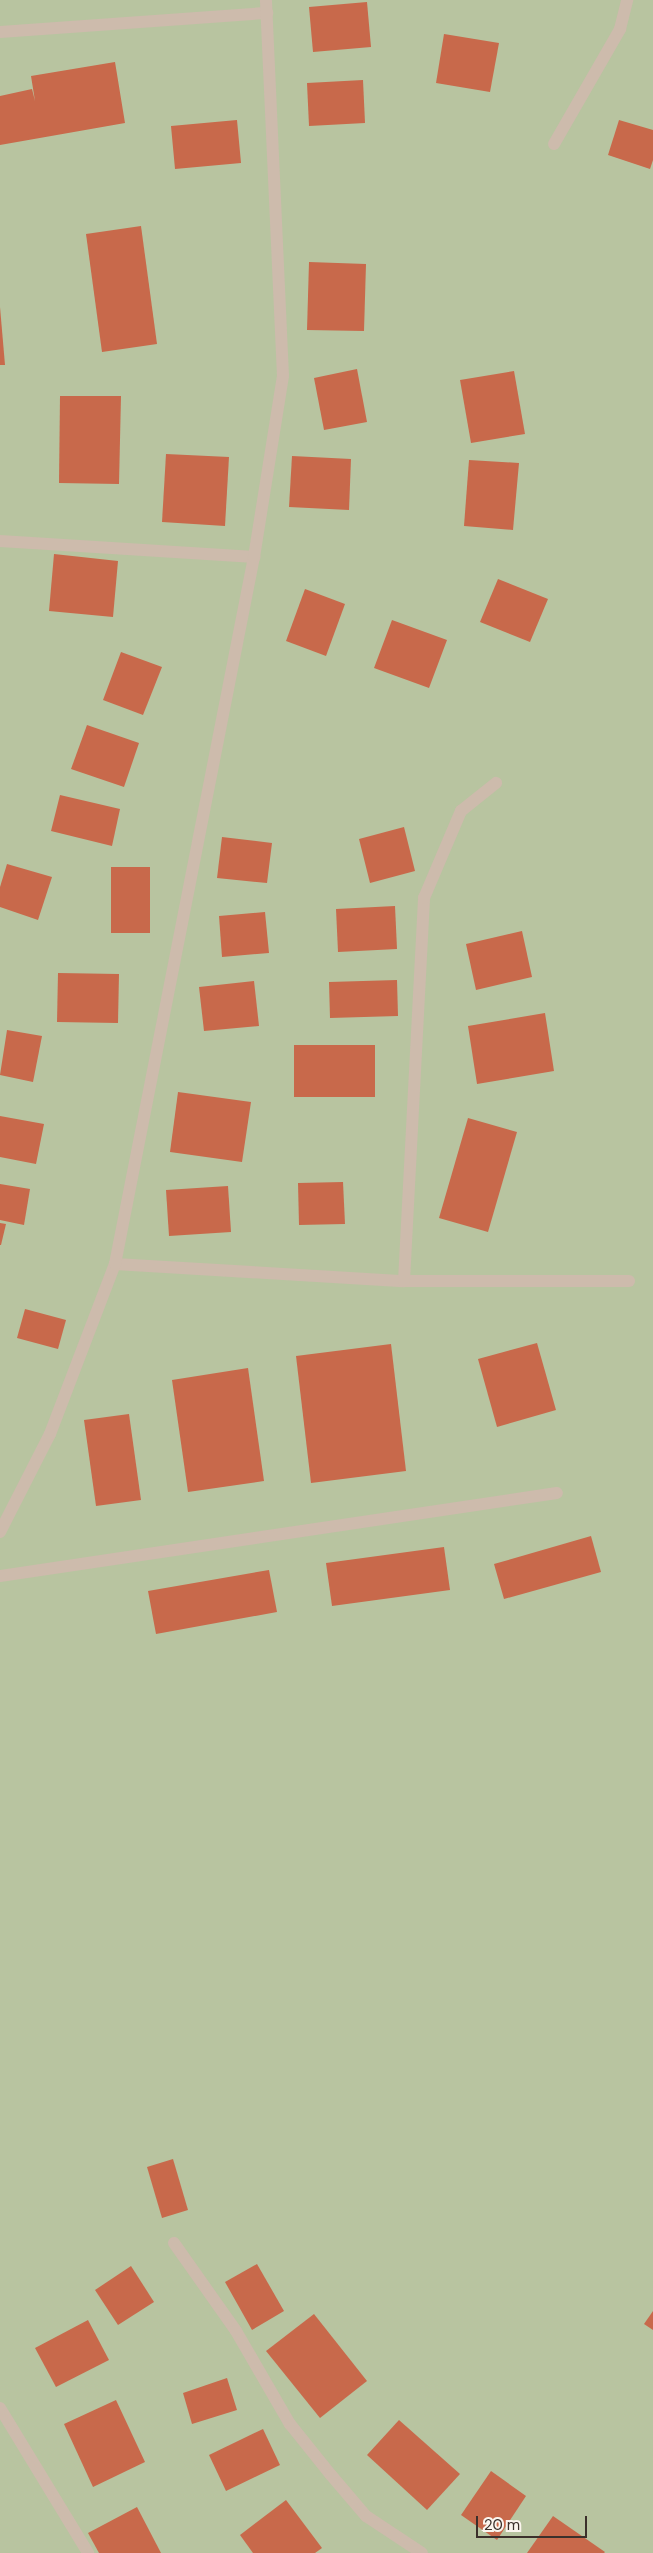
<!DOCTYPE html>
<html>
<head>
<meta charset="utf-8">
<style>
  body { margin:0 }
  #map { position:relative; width:653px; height:2553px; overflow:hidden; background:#f4ebe1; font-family:"DM Sans",sans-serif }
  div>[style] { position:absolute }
  .green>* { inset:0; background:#b8c4a0 }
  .building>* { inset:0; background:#c8694b }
  .minor>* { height:12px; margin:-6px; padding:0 6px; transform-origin:6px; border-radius:6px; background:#cdbbac }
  span { translate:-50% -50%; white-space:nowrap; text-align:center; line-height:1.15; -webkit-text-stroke:5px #fbf5ee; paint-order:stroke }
  .scale { position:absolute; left:476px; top:2516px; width:111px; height:22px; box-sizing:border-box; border:2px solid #3b302b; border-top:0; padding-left:6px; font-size:15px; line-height:18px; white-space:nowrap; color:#3b302b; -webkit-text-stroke:4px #fbf5ee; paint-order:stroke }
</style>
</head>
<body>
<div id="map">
  <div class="green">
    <i style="clip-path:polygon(0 0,653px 0,653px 2553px,0 2553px)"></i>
  </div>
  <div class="building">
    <i style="clip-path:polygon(367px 2px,371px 47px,313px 52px,309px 7px)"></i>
    <i style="clip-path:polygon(444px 34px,499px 43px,490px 92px,436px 83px)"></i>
    <i style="clip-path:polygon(115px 62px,125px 123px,0 145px,0 96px,32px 89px,35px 101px,31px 76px)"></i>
    <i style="clip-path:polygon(363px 80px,365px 123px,309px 126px,307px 83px)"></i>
    <i style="clip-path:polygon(237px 120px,241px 163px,175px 169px,171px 126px)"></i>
    <i style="clip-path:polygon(619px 120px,653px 130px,653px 160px,650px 169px,608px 155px)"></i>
    <i style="clip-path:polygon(141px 226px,157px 344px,102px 352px,86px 234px)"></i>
    <i style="clip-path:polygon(309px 262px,366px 264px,364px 331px,307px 330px)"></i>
    <i style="clip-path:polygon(0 307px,5px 365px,0 365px)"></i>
    <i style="clip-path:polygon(357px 369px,367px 422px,324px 430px,314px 378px)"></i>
    <i style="clip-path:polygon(514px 371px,525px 434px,471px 443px,460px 380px)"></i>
    <i style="clip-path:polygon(60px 396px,121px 396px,119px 484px,59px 483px)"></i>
    <i style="clip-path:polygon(166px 454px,229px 457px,225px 526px,162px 522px)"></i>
    <i style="clip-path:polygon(292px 456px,351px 459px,349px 510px,289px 507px)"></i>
    <i style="clip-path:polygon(469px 460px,519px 463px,513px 530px,464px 526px)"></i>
    <i style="clip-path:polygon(54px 554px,118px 561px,113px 617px,49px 611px)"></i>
    <i style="clip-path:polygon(498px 579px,548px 599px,530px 642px,480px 622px)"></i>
    <i style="clip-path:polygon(305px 589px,345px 604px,326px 656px,286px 641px)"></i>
    <i style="clip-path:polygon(392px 620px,447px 640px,429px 688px,374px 668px)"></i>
    <i style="clip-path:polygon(121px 652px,162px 667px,143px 715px,103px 700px)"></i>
    <i style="clip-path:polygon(87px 725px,139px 743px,124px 787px,71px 769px)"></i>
    <i style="clip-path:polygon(60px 795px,120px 809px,112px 846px,51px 831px)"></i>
    <i style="clip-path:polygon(404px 827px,415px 871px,370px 883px,359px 839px)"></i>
    <i style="clip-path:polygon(222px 837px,272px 843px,267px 883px,217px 878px)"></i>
    <i style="clip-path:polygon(7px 864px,52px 877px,38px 920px,0 907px,0 887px)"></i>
    <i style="clip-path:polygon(111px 867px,150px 867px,150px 933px,111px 933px)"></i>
    <i style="clip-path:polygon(395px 906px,397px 949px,338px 952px,336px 909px)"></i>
    <i style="clip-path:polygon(265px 912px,269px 953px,222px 957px,219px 916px)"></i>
    <i style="clip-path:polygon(522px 931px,532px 977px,476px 990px,466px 944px)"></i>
    <i style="clip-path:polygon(58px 973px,119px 974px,118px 1023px,57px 1022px)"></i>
    <i style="clip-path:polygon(397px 980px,398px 1016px,330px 1018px,329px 982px)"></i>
    <i style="clip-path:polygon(254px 981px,259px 1026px,204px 1031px,199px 987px)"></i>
    <i style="clip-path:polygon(545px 1013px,554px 1071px,477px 1084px,468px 1026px)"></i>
    <i style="clip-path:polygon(7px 1030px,42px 1036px,33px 1082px,0 1075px)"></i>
    <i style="clip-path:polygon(294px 1045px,375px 1045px,375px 1097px,294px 1097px)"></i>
    <i style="clip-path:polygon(178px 1092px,251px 1102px,242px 1162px,170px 1152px)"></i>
    <i style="clip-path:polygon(0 1116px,44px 1124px,36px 1164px,0 1157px)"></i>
    <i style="clip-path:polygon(468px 1118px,517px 1132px,488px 1232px,439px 1218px)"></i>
    <i style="clip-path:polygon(343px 1182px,345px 1224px,299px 1225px,298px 1183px)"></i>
    <i style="clip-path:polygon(0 1184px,30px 1189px,24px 1225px,0 1220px)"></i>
    <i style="clip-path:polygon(228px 1186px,231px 1232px,169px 1236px,166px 1190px)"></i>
    <i style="clip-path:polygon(0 1223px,6px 1224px,1px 1245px,0 1245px)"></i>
    <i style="clip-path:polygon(25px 1309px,66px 1320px,58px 1349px,17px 1338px)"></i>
    <i style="clip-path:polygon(537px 1343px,556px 1410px,497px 1427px,478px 1359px)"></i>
    <i style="clip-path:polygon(391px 1344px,406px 1471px,311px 1483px,296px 1356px)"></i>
    <i style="clip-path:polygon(248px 1368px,264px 1481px,188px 1492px,172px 1380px)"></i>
    <i style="clip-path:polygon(129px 1414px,141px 1500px,96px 1506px,84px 1420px)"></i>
    <i style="clip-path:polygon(591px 1536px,601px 1572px,504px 1599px,494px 1564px)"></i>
    <i style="clip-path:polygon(444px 1547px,450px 1590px,332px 1606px,326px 1563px)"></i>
    <i style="clip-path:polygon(269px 1570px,277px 1612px,156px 1634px,148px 1591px)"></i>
    <i style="clip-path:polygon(173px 2159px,188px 2210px,162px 2218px,147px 2167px)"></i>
    <i style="clip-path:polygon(257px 2264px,284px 2311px,252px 2330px,225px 2282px)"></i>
    <i style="clip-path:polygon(131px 2266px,154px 2302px,118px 2325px,95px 2290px)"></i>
    <i style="clip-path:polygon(653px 2311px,653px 2330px,644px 2324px)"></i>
    <i style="clip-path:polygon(314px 2314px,367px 2381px,320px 2418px,266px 2351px)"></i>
    <i style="clip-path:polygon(88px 2320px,109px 2360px,56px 2387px,35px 2348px)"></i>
    <i style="clip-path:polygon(227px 2378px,237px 2410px,192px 2424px,183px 2393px)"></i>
    <i style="clip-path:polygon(116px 2400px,145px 2462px,93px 2487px,64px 2424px)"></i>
    <i style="clip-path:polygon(399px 2420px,460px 2474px,427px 2510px,367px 2455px)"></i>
    <i style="clip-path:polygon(263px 2429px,280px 2465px,226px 2491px,209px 2455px)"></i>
    <i style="clip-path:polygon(491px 2471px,526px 2496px,497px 2540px,461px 2515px)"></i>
    <i style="clip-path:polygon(286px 2500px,322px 2548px,315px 2553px,253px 2553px,240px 2535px)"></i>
    <i style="clip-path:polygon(137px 2507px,161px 2553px,99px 2553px,88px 2533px)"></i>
    <i style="clip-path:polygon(553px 2516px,605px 2552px,604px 2553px,527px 2553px)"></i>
  </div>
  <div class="minor">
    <i style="left:0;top:32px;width:268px;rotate:-4.1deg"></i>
    <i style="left:554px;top:144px;width:133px;rotate:-60.1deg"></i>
    <i style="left:620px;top:29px;width:30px;rotate:-76deg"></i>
    <i style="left:0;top:541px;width:255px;rotate:3.6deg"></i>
    <i style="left:115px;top:1264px;width:289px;rotate:3.4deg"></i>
    <i style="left:404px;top:1281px;width:225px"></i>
    <i style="left:404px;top:1281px;width:384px;rotate:-87deg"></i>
    <i style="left:424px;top:898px;width:95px;rotate:-67deg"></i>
    <i style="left:461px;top:811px;width:45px;rotate:-38.7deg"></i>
    <i style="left:0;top:1532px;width:110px;rotate:-63deg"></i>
    <i style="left:50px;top:1434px;width:182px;rotate:-69.1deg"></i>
    <i style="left:115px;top:1264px;width:721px;rotate:-78.88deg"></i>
    <i style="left:254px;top:557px;width:183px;rotate:-80.9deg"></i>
    <i style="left:283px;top:376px;width:376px;rotate:-92.6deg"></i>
    <i style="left:0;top:1576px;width:563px;rotate:-8.48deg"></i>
    <i style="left:174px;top:2243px;width:108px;rotate:54.8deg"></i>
    <i style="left:236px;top:2331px;width:108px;rotate:59.9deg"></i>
    <i style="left:290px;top:2424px;width:65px;rotate:51.2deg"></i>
    <i style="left:331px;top:2475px;width:54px;rotate:49.5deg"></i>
    <i style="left:366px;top:2516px;width:67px;rotate:33.5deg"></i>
    <i style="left:0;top:2408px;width:170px;rotate:58.7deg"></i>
  </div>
  <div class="scale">20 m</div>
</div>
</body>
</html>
